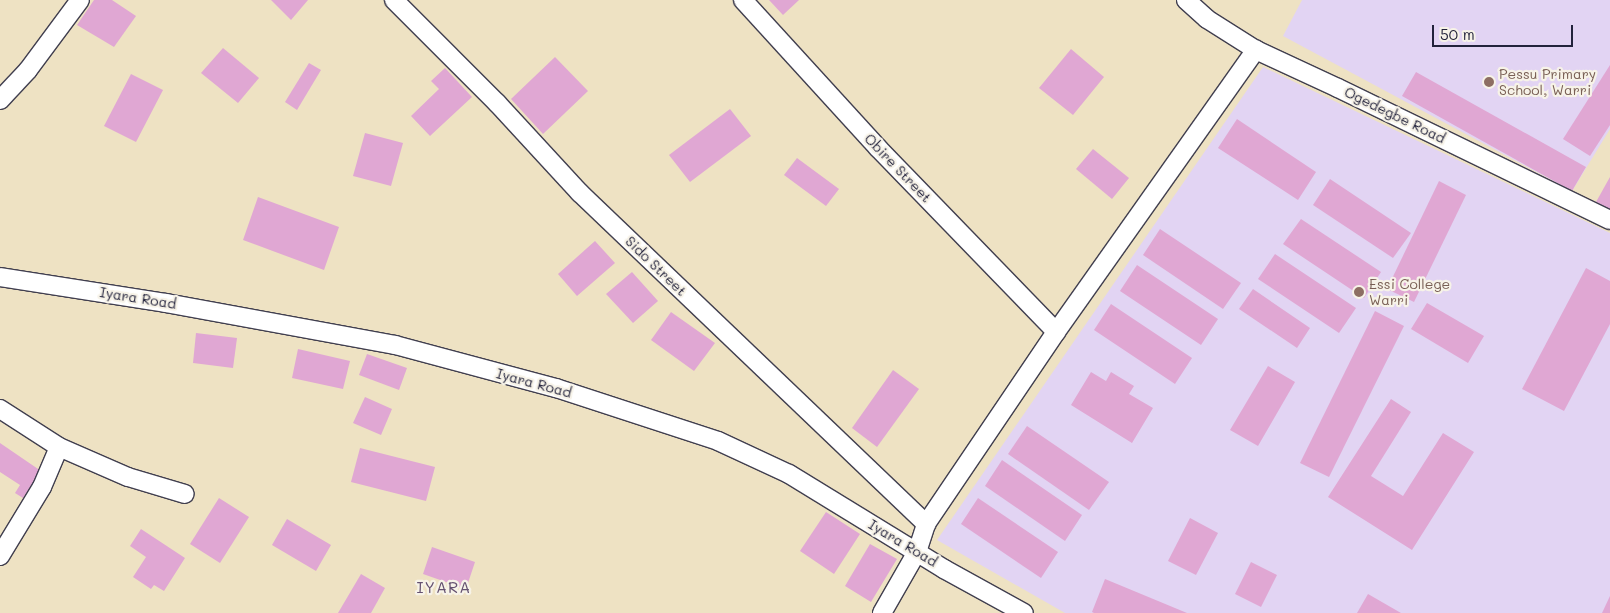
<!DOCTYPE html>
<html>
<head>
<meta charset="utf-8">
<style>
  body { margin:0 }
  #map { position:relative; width:1610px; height:613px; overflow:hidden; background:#eee2c3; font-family:Mali,sans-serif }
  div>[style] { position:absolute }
  .built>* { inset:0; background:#e2d4f3 }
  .building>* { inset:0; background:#e0a7d3 }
  .roads { filter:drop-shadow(1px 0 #413f4f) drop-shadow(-1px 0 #413f4f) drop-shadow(0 1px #413f4f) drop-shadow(0 -1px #413f4f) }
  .street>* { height:18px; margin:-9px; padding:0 9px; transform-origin:9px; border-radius:9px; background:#fff }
  .dots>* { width:14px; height:14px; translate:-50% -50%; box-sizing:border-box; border:2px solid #f7f3e8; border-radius:50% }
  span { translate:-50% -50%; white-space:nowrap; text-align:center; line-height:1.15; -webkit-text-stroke:4.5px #f7f3e8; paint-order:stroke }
  .education-label { font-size:14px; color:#785e54 }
  .left { translate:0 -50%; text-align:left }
  .street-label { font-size:14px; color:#22223b }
  .quarter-label { font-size:16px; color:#645170; letter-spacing:1px }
  .scale { position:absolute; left:1432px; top:25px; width:141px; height:22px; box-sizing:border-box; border:2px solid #22223b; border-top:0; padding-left:6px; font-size:15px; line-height:18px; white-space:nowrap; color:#22223b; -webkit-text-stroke:4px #f7f3e8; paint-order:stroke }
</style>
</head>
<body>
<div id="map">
  <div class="built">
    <i style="clip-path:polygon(1302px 0,1610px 0,1610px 129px,1572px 191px,1283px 36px)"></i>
    <i style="clip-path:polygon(1263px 67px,1610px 233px,1610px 613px,1065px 613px,937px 540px)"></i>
  </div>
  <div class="building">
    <i style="clip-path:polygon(94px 0,112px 0,136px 16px,114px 47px,77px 25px)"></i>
    <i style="clip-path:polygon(271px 0,308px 0,291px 20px)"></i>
    <i style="clip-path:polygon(769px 0,799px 0,783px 15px)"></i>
    <i style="clip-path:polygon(223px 48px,259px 78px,238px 103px,201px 73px)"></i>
    <i style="clip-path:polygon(1071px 49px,1104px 77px,1073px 115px,1039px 88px)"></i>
    <i style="clip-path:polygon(555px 57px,588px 91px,543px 134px,511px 99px)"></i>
    <i style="clip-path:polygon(309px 63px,321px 70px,297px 110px,285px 102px)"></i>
    <i style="clip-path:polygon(1610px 65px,1610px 125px,1590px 156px,1563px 139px)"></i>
    <i style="clip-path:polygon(445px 68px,472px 97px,430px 136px,411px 116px,439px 89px,431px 81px)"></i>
    <i style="clip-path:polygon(1416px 72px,1586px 167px,1572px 191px,1402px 96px)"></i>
    <i style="clip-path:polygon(131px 74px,163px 90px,136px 142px,104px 126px)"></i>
    <i style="clip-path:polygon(730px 109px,751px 136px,690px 182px,669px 155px)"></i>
    <i style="clip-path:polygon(1237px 119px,1316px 172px,1298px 200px,1218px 148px)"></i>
    <i style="clip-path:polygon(365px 133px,403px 143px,391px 186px,353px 176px)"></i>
    <i style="clip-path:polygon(1093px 149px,1129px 178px,1112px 199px,1076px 169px)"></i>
    <i style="clip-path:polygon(797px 158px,839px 189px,826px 206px,784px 175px)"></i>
    <i style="clip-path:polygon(1610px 177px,1610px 210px,1596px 202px)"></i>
    <i style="clip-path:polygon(1330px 179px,1411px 233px,1393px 258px,1313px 205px)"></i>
    <i style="clip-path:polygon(1439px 181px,1466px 195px,1414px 302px,1387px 289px)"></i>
    <i style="clip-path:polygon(258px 197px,339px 227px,324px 270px,243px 240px)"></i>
    <i style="clip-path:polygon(1301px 219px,1381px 272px,1364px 298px,1283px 244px)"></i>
    <i style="clip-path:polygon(1160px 229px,1241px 283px,1223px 309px,1143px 255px)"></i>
    <i style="clip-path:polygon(595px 241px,615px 263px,577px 296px,558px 274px)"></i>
    <i style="clip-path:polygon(1275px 254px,1356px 308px,1339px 333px,1258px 279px)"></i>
    <i style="clip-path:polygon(1137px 265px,1218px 319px,1201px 345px,1120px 291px)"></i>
    <i style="clip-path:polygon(1586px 268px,1610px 281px,1610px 324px,1564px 411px,1522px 389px)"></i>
    <i style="clip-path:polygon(632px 272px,658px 301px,633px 323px,606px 294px)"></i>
    <i style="clip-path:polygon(1253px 289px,1310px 328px,1297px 348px,1239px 309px)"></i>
    <i style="clip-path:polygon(1427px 303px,1484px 336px,1468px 363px,1411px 329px)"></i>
    <i style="clip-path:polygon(1111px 304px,1192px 358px,1175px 384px,1094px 330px)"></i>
    <i style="clip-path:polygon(1375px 311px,1404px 326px,1329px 477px,1300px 463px)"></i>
    <i style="clip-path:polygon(671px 312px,715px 343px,694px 371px,651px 340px)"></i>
    <i style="clip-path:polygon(196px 333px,237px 338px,233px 368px,193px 363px)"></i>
    <i style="clip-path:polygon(298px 349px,350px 361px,343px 389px,292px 378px)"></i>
    <i style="clip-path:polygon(367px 354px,407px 368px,399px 390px,359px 375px)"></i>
    <i style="clip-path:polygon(1268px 366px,1295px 382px,1258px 446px,1230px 430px)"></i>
    <i style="clip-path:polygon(893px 370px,919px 389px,877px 447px,852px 428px)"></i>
    <i style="clip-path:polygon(1091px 372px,1106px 381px,1111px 372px,1134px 386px,1129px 394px,1153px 408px,1132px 443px,1071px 405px)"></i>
    <i style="clip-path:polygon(365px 397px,392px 409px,381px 435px,353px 423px)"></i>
    <i style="clip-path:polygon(1391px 399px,1411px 412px,1371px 476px,1403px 496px,1443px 433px,1474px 452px,1412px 550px,1328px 497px)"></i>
    <i style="clip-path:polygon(1027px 426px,1109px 482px,1089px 510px,1008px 454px)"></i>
    <i style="clip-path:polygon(0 443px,41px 471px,23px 498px,15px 493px,20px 485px,0 472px)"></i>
    <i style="clip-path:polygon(360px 448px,435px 467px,426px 501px,351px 482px)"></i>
    <i style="clip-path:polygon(1002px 460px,1082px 515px,1065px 541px,985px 486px)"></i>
    <i style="clip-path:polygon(219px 498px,249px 517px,220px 563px,190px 544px)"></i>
    <i style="clip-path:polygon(978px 498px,1058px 552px,1041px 578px,961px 524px)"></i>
    <i style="clip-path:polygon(826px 512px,860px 534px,834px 574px,800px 551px)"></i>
    <i style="clip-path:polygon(1190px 518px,1218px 533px,1196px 575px,1168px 561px)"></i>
    <i style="clip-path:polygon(287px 519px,331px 545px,316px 571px,272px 545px)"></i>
    <i style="clip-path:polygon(141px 529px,185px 558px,164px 591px,154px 585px,151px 589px,133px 577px,146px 557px,130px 546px)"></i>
    <i style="clip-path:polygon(870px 544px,897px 559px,871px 602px,845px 586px)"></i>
    <i style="clip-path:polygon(432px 547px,475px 562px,466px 589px,423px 574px)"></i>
    <i style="clip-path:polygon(1251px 562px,1277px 575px,1261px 607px,1235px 594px)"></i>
    <i style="clip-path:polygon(361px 574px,385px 588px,371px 613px,338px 613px)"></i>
    <i style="clip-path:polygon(1105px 579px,1187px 613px,1094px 613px,1092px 612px)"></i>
    <i style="clip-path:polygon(1368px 594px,1401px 613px,1357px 613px)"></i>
    <i style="clip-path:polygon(1610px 596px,1610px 613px,1602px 613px)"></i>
  </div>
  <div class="roads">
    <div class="street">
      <i style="left:394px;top:0;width:146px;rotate:45deg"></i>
      <i style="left:497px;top:103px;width:122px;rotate:47.3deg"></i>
      <i style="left:580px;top:193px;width:479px;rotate:43.7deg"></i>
      <i style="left:743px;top:0;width:200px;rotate:47.6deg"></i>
      <i style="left:878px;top:148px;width:256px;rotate:45.9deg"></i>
      <i style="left:1186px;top:0;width:28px;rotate:42deg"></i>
      <i style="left:1207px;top:19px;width:58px;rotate:32.3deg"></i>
      <i style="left:1256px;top:50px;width:90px;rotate:24.9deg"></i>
      <i style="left:1338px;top:88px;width:302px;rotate:25.9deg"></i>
      <i style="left:0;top:100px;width:41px;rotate:-47deg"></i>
      <i style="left:28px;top:70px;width:87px;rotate:-53.4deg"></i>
      <i style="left:0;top:277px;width:168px;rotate:8.9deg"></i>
      <i style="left:166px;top:303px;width:233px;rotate:10.4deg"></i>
      <i style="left:395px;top:345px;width:167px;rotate:15deg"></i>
      <i style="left:556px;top:388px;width:170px;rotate:18.1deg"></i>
      <i style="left:718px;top:441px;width:78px;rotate:24.9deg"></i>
      <i style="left:789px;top:474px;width:182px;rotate:31.5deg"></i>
      <i style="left:944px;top:569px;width:91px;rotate:28.8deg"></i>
      <i style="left:0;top:409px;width:70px;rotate:32.8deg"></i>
      <i style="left:59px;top:447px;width:75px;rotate:23.5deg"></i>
      <i style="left:128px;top:477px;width:59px;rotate:16.6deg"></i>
      <i style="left:0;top:556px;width:81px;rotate:-58.7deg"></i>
      <i style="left:42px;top:487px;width:43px;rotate:-67deg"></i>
      <i style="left:882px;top:613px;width:70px;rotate:-60.2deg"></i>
      <i style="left:917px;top:552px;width:29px;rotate:-72deg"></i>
      <i style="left:926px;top:524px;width:232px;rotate:-55.9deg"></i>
      <i style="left:1056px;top:332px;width:346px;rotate:-54.7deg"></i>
    </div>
  </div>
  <div class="dots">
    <i style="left:1489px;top:82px;background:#8d6e63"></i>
    <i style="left:1359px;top:292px;background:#8d6e63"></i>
  </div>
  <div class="education-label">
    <span class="left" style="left:1499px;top:82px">Pessu Primary<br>School, Warri</span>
    <span class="left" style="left:1369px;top:292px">Essi College<br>Warri</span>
  </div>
  <div class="street-label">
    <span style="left:1395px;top:115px;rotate:26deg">Ogedegbe Road</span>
    <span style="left:898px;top:168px;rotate:46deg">Obire Street</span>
    <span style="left:656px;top:266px;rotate:44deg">Sido Street</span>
    <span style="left:138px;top:298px;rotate:9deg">Iyara Road</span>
    <span style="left:534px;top:383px;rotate:15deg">Iyara Road</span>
    <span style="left:903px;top:543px;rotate:31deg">Iyara Road</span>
  </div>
  <div class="quarter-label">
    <span style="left:444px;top:587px">IYARA</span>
  </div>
  <div class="scale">50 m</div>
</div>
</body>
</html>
